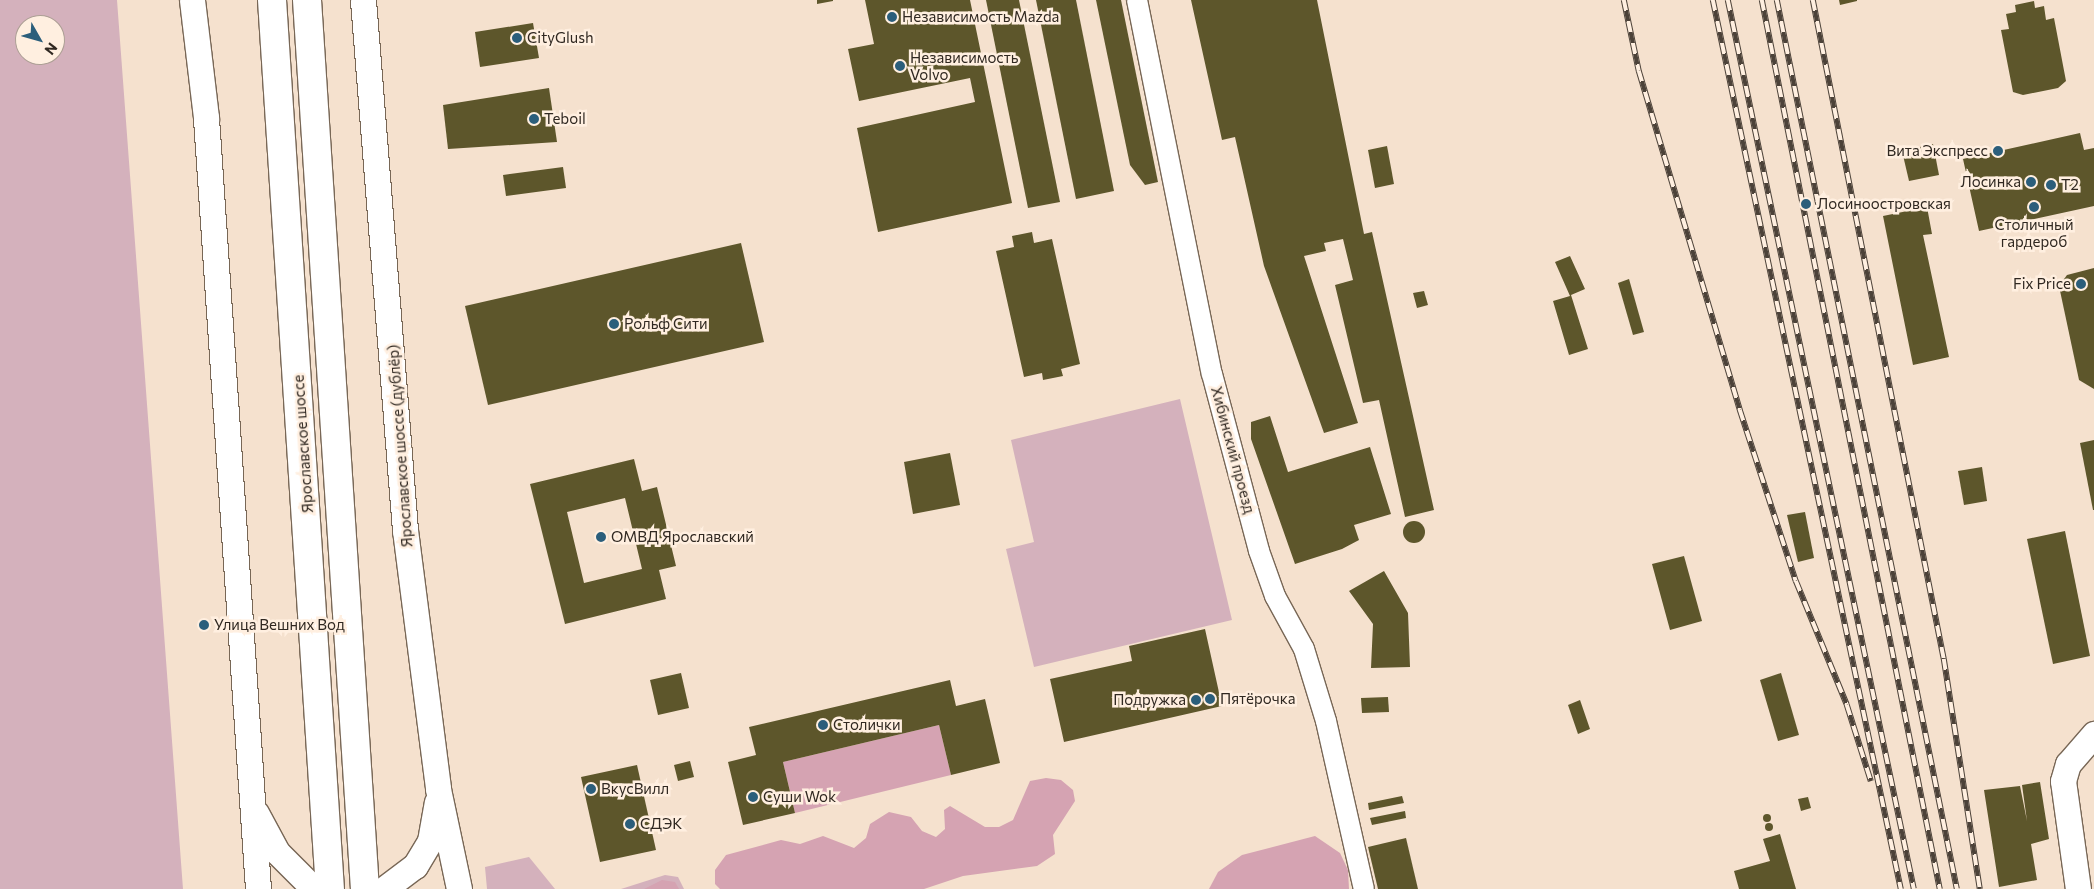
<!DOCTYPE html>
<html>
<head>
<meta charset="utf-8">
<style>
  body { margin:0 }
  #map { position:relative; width:2094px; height:889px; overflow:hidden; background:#f5e1ce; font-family:Commissioner,sans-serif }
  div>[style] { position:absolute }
  .green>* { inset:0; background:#d4b1bc }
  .forest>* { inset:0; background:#d5a3b2 }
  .building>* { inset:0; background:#5d562b }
  .round { border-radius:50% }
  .roads { filter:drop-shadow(1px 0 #786756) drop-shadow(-1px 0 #786756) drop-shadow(0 1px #786756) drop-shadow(0 -1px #786756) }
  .minor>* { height:20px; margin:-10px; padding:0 10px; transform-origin:10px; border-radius:10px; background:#fff }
  .tertiary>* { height:25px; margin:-12.5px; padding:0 12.5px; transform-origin:12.5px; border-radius:12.5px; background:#fff }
  .primary>* { height:28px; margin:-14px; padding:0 14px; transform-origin:14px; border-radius:14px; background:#fff }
  .rail>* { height:5.5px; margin-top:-2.75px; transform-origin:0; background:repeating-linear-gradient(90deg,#ffefe0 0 11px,#4c4239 0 22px); box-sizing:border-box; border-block:1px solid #4c4239 }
  .dots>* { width:14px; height:14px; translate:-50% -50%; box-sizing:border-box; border:2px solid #ffefe0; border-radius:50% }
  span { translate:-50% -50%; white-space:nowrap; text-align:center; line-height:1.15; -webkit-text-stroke:5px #ffefe0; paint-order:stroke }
  .poi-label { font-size:15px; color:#302821 }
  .left { translate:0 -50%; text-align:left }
  .right { translate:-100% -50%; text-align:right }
  .street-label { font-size:15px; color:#302821 }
  .north { position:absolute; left:15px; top:15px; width:50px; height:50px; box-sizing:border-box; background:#ffefe0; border:1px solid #ac9f94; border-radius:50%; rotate:128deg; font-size:14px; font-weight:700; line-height:20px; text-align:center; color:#302821 }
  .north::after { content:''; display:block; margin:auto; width:18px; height:22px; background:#2b5e7b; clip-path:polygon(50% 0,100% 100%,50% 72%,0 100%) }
</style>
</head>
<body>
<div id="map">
  <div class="green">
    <i style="clip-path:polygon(evenodd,0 0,117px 0,183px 889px,0 889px,0 0,25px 25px,55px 25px,55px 55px,25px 55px,25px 25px)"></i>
    <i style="clip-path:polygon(1180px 399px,1232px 620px,1034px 667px,1006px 549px,1034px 542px,1011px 440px)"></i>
    <i style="clip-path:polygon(529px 857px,555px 889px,487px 889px,485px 867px)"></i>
    <i style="clip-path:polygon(665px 875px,678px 877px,684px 889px,621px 889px)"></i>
  </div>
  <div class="forest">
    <i style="clip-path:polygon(939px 725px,951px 775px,795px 813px,783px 762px)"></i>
    <i style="clip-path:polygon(1046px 778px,1061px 780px,1073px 790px,1075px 801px,1053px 835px,1055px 854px,1037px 866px,963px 876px,924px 889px,720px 889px,715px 884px,715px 870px,726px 855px,781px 840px,800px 844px,823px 836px,854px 848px,866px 838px,870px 824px,889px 812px,911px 817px,922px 831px,936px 837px,945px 829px,944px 810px,950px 806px,985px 827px,999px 827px,1013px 820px,1030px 781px)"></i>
    <i style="clip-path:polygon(1315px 836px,1340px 853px,1348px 870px,1349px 889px,1209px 889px,1218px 872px,1242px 855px)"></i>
    <i style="clip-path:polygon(662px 880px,675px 882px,679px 889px,644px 889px)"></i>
  </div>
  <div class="building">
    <i style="clip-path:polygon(817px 0,833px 0,833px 1px,817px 4px)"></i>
    <i style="clip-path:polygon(865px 0,970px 0,1012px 203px,878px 232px,857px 128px,975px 102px,970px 78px,859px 101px,848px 49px,874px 44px)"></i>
    <i style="clip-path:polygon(986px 0,1019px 0,1060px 202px,1028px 208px)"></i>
    <i style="clip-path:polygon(1036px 0,1076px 0,1114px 191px,1076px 199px)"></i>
    <i style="clip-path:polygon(1096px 0,1121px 0,1158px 182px,1145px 185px,1130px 165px)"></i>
    <i style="clip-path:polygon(1191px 0,1317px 0,1364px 234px,1372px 232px,1434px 510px,1405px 517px,1379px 400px,1363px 403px,1335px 285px,1353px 280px,1343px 239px,1324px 243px,1326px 251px,1304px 256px,1358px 423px,1324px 433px,1264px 266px,1235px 137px,1222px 140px)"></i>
    <i style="clip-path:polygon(1839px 0,1857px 0,1857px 1px,1840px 5px)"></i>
    <i style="clip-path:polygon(2034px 1px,2035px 8px,2044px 6px,2046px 20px,2054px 18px,2066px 81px,2058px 88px,2023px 95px,2013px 92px,2001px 30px,2009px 29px,2006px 14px,2016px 12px,2015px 5px)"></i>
    <i style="clip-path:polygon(533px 23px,539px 58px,480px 67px,475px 32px)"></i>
    <i style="clip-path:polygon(549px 88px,557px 142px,448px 149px,443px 105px)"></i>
    <i style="clip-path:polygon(2080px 133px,2084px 150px,2094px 148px,2094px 206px,1979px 231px,1963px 159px)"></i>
    <i style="clip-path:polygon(1933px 144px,1939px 175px,1909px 181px,1902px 151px)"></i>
    <i style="clip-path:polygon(1387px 146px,1394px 184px,1375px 188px,1368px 150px)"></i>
    <i style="clip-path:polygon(563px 167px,566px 188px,506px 196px,503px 175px)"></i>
    <i style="clip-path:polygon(1927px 207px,1932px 234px,1923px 235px,1949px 357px,1913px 365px,1883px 216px)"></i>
    <i style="clip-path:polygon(1032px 232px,1034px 243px,1052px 239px,1080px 364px,1061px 369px,1063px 376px,1043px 380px,1042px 373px,1024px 377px,996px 251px,1014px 247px,1012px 236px)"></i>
    <i style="clip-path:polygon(741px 243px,764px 342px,488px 405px,465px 306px)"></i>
    <i style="clip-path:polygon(1570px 256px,1585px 289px,1571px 295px,1588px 349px,1569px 355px,1553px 301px,1570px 296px,1555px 262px)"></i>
    <i style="clip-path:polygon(2094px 268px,2094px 389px,2079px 380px,2059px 286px,2067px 275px)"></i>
    <i style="clip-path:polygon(1629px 279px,1644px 332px,1633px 335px,1618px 283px)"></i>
    <i style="clip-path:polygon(1424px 291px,1428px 305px,1417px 308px,1413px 293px)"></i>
    <i style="clip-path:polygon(1270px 416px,1288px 472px,1370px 447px,1391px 514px,1354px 525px,1359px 540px,1342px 549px,1295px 564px,1251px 439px,1251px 422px)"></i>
    <i style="clip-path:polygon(2094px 440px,2094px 510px,2093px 510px,2080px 443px)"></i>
    <i style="clip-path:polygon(950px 453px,960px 505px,913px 514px,904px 462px)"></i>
    <i style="clip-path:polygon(evenodd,634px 459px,642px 491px,657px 487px,676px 566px,659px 570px,666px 599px,565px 624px,530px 484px,634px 459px,625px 498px,642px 569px,584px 583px,567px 512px,625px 498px)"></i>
    <i style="clip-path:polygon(1982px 467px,1987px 501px,1964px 505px,1958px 471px)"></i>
    <i style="clip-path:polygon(1805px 512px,1814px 558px,1798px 562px,1787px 515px)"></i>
    <i class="round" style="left:1403px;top:521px;width:22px;height:22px"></i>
    <i style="clip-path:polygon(2065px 531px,2090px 656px,2053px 664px,2027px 539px)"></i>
    <i style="clip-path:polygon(1684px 556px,1702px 621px,1670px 630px,1652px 564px)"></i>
    <i style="clip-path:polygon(1384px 571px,1408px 613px,1410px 667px,1371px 668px,1373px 624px,1349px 591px)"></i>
    <i style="clip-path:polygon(1205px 629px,1222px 706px,1064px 742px,1050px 679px,1132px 661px,1129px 646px)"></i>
    <i style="clip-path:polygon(681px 673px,689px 708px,658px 715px,650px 680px)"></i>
    <i style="clip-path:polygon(1781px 673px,1799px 735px,1778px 741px,1760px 680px)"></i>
    <i style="clip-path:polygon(950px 680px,956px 706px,985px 699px,1000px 763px,951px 775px,939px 725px,783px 762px,795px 813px,743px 825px,728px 762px,756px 755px,749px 727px)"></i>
    <i style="clip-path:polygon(1388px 697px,1389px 712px,1362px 713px,1361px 698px)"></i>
    <i style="clip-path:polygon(1580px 700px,1590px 729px,1578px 734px,1568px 705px)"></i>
    <i style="clip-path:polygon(690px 761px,694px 777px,678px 781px,674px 765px)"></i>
    <i style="clip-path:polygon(637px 765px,656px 850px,600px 862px,581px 777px)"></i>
    <i style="clip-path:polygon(2040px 782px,2049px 839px,2031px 844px,2037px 880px,1999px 887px,1984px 790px,2020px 786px,2027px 821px,2022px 785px)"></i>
    <i style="clip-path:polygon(1402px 796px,1404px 803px,1369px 810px,1368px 803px)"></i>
    <i style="clip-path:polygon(1808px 797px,1811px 808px,1801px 811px,1798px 799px)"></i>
    <i style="clip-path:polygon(1405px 811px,1406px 818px,1372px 825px,1370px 818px)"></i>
    <i class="round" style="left:1763px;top:814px;width:8px;height:8px"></i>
    <i class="round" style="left:1765px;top:823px;width:8px;height:8px"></i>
    <i style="clip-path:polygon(1780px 834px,1796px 889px,1739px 889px,1734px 871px,1770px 861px,1763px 839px)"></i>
    <i style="clip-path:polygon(1406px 838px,1418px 889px,1378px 889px,1368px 847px)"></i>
  </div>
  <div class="roads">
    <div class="minor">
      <i style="left:1137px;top:0;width:381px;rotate:78.7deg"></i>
      <i style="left:1212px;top:374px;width:183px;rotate:75.1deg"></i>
      <i style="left:1259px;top:551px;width:48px;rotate:70.4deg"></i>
      <i style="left:1275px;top:596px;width:60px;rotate:61.3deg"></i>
      <i style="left:1304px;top:649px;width:75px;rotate:73deg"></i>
      <i style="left:1326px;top:721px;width:172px;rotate:77.3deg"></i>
    </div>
    <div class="tertiary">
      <i style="left:192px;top:0;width:119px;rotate:83.2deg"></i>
      <i style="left:206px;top:118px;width:773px;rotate:86.14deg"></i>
      <i style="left:363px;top:0;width:532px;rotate:85.47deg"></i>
      <i style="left:405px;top:530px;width:261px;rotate:82.7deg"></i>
      <i style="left:438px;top:789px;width:102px;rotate:78.1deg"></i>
      <i style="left:256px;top:813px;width:44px;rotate:61.7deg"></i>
      <i style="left:277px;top:852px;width:52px;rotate:45deg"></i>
      <i style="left:384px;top:889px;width:39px;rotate:-37deg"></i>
      <i style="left:415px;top:866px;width:29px;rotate:-59deg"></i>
      <i style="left:430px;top:841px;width:39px;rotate:-80deg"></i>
      <i style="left:2078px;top:889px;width:109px;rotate:-97.9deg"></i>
      <i style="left:2063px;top:781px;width:18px;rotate:-74deg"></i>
      <i style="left:2068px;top:764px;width:40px;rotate:-49deg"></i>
    </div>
    <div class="primary">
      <i style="left:272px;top:0;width:891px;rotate:86.27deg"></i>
      <i style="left:307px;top:0;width:891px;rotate:86.27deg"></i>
    </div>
  </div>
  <div class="rail">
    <i style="left:1624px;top:0;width:73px;rotate:78.1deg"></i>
    <i style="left:1639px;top:71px;width:354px;rotate:73.4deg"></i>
    <i style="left:1740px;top:410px;width:180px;rotate:71.9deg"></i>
    <i style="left:1796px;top:581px;width:134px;rotate:67.6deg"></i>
    <i style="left:1847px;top:705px;width:80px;rotate:72.5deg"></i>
    <i style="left:1713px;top:0;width:909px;rotate:78.06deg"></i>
    <i style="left:1728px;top:0;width:908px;rotate:78.18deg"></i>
    <i style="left:1762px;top:0;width:907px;rotate:78.68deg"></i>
    <i style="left:1777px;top:0;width:907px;rotate:78.55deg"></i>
    <i style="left:1813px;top:0;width:672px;rotate:78.76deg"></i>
    <i style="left:1944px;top:659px;width:233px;rotate:81.1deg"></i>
  </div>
  <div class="dots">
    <i style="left:892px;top:17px;background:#2b5e7b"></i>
    <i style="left:517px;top:38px;background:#2b5e7b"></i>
    <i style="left:900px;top:66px;background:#2b5e7b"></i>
    <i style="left:534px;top:119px;background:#2b5e7b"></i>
    <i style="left:1998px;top:151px;background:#2b5e7b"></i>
    <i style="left:2031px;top:182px;background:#2b5e7b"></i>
    <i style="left:2051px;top:185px;background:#2b5e7b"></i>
    <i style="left:1806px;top:204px;background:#2b5e7b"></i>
    <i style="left:2034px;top:207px;background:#2b5e7b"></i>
    <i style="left:2081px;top:284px;background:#2b5e7b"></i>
    <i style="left:614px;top:324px;background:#2b5e7b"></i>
    <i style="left:601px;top:537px;background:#2b5e7b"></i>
    <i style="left:204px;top:625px;background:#2b5e7b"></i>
    <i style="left:1210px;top:699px;background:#2b5e7b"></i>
    <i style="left:1196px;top:700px;background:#2b5e7b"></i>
    <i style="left:823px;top:725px;background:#2b5e7b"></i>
    <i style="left:591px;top:789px;background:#2b5e7b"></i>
    <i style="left:753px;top:797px;background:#2b5e7b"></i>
    <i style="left:630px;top:824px;background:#2b5e7b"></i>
  </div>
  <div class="poi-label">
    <span class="left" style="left:902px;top:17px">Независимость Mazda</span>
    <span class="left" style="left:527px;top:38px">CityGlush</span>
    <span class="left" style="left:910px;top:66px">Независимость<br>Volvo</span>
    <span class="left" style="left:544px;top:119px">Teboil</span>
    <span class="right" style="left:1988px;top:151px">Вита Экспресс</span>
    <span class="right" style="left:2021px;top:182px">Лосинка</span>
    <span class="left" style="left:2061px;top:185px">T2</span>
    <span class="left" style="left:1817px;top:204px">Лосиноостровская</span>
    <span style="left:2034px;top:233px">Столичный<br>гардероб</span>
    <span class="right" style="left:2071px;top:284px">Fix Price</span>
    <span class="left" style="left:624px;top:324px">Рольф Сити</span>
    <span class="left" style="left:611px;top:537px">ОМВД Ярославский</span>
    <span class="left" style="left:214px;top:625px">Улица Вешних Вод</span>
    <span class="left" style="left:1220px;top:699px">Пятёрочка</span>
    <span class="right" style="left:1186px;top:700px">Подружка</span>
    <span class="left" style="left:833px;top:725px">Столички</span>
    <span class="left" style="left:601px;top:789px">ВкусВилл</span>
    <span class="left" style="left:763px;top:797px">Суши Wok</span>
    <span class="left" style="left:640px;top:824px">СДЭК</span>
  </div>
  <div class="street-label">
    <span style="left:303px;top:444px;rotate:-94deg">Ярославское шоссе</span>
    <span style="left:400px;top:446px;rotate:-94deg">Ярославское шоссе (дублёр)</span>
    <span style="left:1233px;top:450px;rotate:75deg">Хибинский проезд</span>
  </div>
  <div class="north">N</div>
</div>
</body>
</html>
